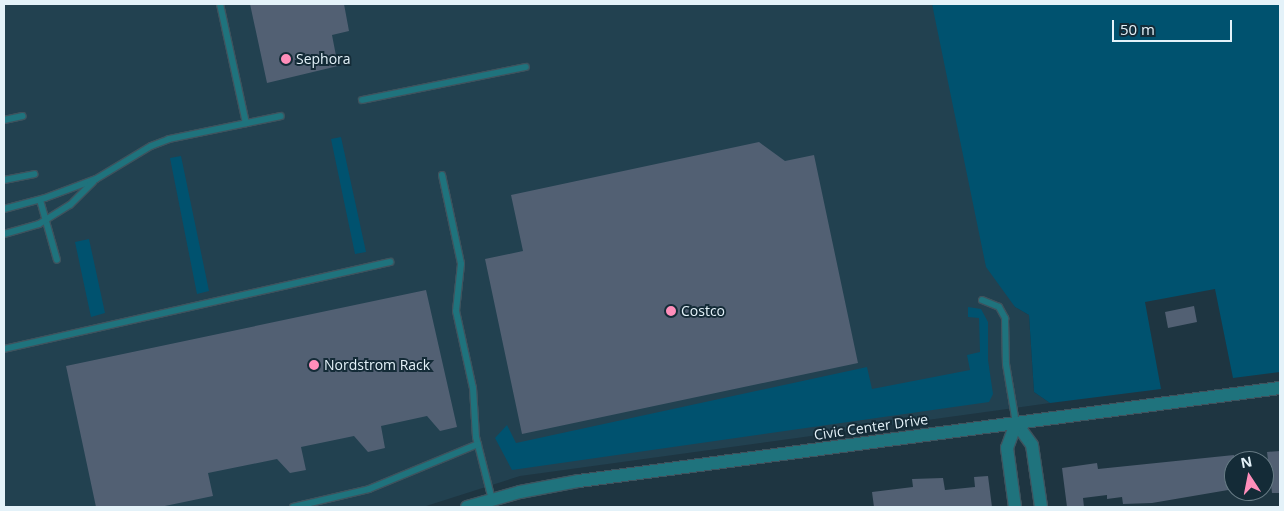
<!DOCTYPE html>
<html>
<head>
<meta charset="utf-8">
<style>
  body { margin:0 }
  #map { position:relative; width:1284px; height:511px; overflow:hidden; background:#1e3541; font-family:"Open Sans",sans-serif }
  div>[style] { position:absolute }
  .built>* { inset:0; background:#224150 }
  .green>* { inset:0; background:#00526f }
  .building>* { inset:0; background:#526073 }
  .roads { filter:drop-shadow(1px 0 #3e535e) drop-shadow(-1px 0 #3e535e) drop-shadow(0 1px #3e535e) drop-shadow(0 -1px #3e535e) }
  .service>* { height:6px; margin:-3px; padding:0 3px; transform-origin:3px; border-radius:3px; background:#1f737d }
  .minor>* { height:12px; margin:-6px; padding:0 6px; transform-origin:6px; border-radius:6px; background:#1f737d }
  .tertiary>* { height:12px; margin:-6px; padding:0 6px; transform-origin:6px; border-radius:6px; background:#1f737d }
  .dots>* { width:14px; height:14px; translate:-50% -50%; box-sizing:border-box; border:2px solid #142b37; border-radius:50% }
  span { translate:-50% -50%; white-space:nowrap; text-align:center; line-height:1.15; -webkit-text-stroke:4px #142b37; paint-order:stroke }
  .poi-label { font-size:14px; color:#e4f2f9 }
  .left { translate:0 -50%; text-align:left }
  .street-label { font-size:14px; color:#e4f2f9 }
  .frame { position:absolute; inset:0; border:5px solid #e4f2f9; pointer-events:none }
  .north { position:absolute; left:1224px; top:451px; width:50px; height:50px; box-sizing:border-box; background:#142b37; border:1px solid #677b85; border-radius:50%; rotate:349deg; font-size:14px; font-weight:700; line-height:20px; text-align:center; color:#e4f2f9 }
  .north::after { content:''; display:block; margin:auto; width:18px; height:22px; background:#ff8eba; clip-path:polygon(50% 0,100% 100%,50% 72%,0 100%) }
  .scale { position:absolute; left:1112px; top:20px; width:120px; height:22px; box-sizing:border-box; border:2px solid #e4f2f9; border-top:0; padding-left:6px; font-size:15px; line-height:18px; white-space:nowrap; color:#e4f2f9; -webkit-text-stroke:4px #142b37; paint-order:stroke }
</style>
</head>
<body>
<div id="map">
  <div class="built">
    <i style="clip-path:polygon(4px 4px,932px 4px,1015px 307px,1029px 315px,1034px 392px,1050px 403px,520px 476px,423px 507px,4px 507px)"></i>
  </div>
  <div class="green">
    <i style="clip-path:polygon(932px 4px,1280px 4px,1280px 372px,1233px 378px,1215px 289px,1145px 302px,1161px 389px,1050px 403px,1034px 392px,1029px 315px,1015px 307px,986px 267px)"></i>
    <i style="clip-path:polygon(341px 137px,366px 252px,355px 254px,331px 139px)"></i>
    <i style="clip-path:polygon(181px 156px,209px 291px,197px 294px,170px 158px)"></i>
    <i style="clip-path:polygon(89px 239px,105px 313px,91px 317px,75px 242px)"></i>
    <i style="clip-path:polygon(968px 307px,981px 309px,988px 322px,988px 360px,993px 394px,989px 402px,512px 470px,495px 438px,507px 425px,516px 443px,867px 367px,872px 389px,970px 370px,967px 355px,980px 352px,979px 318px,968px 317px)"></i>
  </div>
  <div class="building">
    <i style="clip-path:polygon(250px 4px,344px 4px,349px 31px,332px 35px,338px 66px,267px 83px)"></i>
    <i style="clip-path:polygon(759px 142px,785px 161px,814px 155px,858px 363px,522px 434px,485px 259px,523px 251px,511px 195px)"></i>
    <i style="clip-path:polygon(426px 290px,457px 427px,440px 431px,427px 416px,381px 426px,385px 448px,368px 452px,354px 436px,301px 447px,306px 470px,290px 473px,277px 459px,208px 473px,213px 496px,160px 507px,96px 507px,66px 366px)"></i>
    <i style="clip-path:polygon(1194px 306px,1197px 322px,1168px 328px,1165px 312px)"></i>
    <i style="clip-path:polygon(1280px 451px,1280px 493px,1272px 493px,1267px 452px)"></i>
    <i style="clip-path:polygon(1234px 455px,1234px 489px,1152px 503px,1123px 504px,1122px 497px,1107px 499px,1107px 495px,1083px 498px,1084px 507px,1067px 507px,1062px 468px,1097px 463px,1098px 469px)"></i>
    <i style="clip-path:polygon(988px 476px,992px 507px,874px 507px,872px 492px,913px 487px,912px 479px,943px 478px,945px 490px,975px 487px,974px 477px)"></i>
  </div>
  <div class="roads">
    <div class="service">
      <i style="left:220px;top:4px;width:122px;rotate:77.7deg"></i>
      <i style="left:362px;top:100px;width:167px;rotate:-11.4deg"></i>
      <i style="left:4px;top:120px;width:19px;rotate:-12deg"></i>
      <i style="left:442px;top:175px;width:91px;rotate:77.9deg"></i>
      <i style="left:461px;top:264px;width:47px;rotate:96.1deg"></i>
      <i style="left:456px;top:311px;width:79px;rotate:77.6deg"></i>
      <i style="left:473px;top:388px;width:49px;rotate:86.5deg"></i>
      <i style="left:476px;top:437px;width:65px;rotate:75.7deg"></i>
      <i style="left:4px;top:180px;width:31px;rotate:-11deg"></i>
      <i style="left:40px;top:200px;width:62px;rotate:74.2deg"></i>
      <i style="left:4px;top:209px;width:42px;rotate:-15deg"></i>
      <i style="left:45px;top:198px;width:54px;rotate:-20.4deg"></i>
      <i style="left:96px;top:179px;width:64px;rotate:-31deg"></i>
      <i style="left:151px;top:146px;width:19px;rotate:-21deg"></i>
      <i style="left:169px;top:139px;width:114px;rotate:-11.6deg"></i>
      <i style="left:4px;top:234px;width:36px;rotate:-16deg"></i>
      <i style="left:39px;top:224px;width:36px;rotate:-32deg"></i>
      <i style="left:70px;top:205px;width:33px;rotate:-45deg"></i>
      <i style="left:982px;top:300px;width:18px;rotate:22deg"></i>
      <i style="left:999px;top:307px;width:13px;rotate:61deg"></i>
      <i style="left:1005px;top:318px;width:46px;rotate:88.8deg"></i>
      <i style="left:1006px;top:364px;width:60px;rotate:80.4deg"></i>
      <i style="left:4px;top:349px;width:396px;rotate:-12.7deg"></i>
      <i style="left:293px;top:507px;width:78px;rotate:-13.3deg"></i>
      <i style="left:369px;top:489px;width:118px;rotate:-22.4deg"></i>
    </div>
    <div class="minor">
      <i style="left:1016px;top:423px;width:27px;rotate:54deg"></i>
      <i style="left:1032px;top:445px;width:63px;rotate:81.7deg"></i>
      <i style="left:1015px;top:507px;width:60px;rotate:-97.7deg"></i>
      <i style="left:1007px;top:448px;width:27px;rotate:-70deg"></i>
    </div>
    <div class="tertiary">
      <i style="left:467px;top:507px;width:55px;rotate:-15.8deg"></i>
      <i style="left:520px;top:492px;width:60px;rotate:-10.6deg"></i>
      <i style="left:579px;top:481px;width:707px;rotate:-7.56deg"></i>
    </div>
  </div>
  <div class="dots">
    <i style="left:286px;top:59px;background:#ff8eba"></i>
    <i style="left:671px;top:311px;background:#ff8eba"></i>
    <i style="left:314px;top:365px;background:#ff8eba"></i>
  </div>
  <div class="poi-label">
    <span class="left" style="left:296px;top:59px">Sephora</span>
    <span class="left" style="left:681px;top:311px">Costco</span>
    <span class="left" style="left:324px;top:365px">Nordstrom Rack</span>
  </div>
  <div class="street-label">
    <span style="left:871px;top:427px;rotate:-8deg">Civic Center Drive</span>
  </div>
  <div class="frame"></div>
  <div class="north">N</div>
  <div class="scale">50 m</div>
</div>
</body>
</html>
